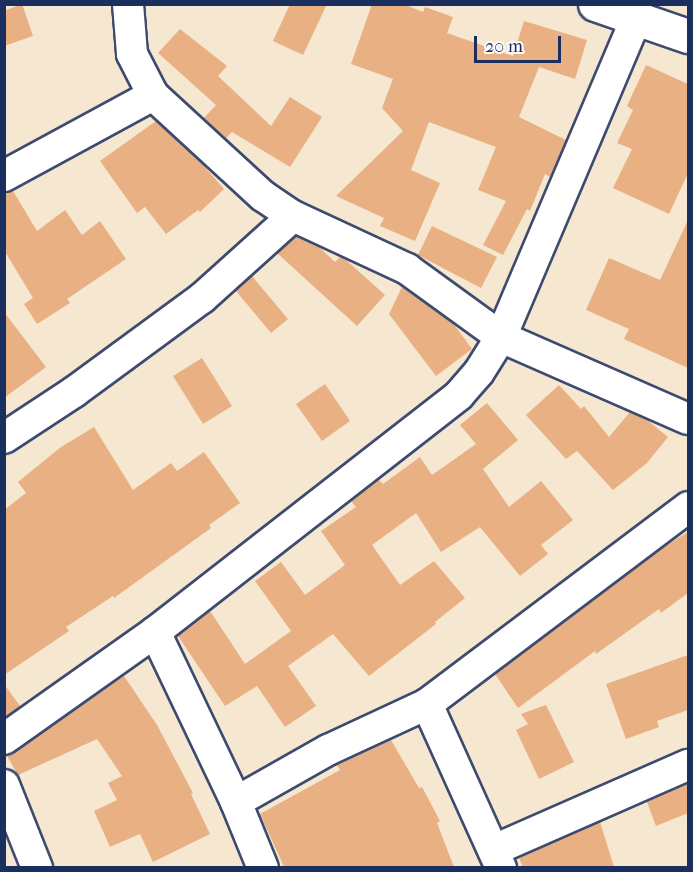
<!DOCTYPE html>
<html>
<head>
<meta charset="utf-8">
<style>
  body { margin:0 }
  #map { position:relative; width:693px; height:872px; overflow:hidden; background:#f6e7d1; font-family:"IM FELL French Canon",serif }
  div>[style] { position:absolute }
  .building>* { inset:0; background:#e8b083 }
  .roads { filter:drop-shadow(2px 0 #3c4b6f) drop-shadow(-2px 0 #3c4b6f) drop-shadow(0 2px #3c4b6f) drop-shadow(0 -2px #3c4b6f) }
  .street>* { height:30px; margin:-15px; padding:0 15px; transform-origin:15px; border-radius:15px; background:#fff }
  .secondary>* { height:33px; margin:-16.5px; padding:0 16.5px; transform-origin:16.5px; border-radius:16.5px; background:#fff }
  span { translate:-50% -50%; white-space:nowrap; text-align:center; line-height:1.15; -webkit-text-stroke:5px #fdfcf7; paint-order:stroke }
  .frame { position:absolute; inset:0; border:6px solid #1b2f5e; pointer-events:none }
  .scale { position:absolute; left:474px; top:36px; width:87px; height:27px; box-sizing:border-box; border:3px solid #1b2f5e; border-top:0; padding-left:8px; font-size:18px; line-height:21px; white-space:nowrap; color:#1b2f5e; -webkit-text-stroke:4px #fdfcf7; paint-order:stroke }
</style>
</head>
<body>
<div id="map">
  <div class="building">
    <i style="clip-path:polygon(22px 4px,33px 36px,4px 46px,4px 11px)"></i>
    <i style="clip-path:polygon(290px 4px,327px 4px,303px 55px,273px 41px)"></i>
    <i style="clip-path:polygon(372px 4px,403px 4px,423px 12px,425px 7px,453px 17px,447px 33px,513px 56px,524px 21px,587px 40px,575px 79px,539px 67px,519px 117px,566px 140px,550px 177px,545px 174px,530px 211px,527px 209px,503px 255px,483px 245px,506px 201px,478px 190px,496px 147px,429px 122px,411px 170px,440px 183px,415px 241px,380px 226px,384px 218px,336px 196px,403px 131px,382px 108px,393px 79px,351px 64px)"></i>
    <i style="clip-path:polygon(180px 29px,227px 66px,218px 76px,271px 126px,290px 97px,322px 117px,290px 167px,232px 132px,226px 138px,204px 118px,216px 105px,158px 53px)"></i>
    <i style="clip-path:polygon(646px 65px,688px 84px,688px 173px,669px 214px,613px 188px,632px 149px,617px 143px,633px 110px,627px 106px)"></i>
    <i style="clip-path:polygon(156px 121px,203px 165px,224px 189px,200px 212px,198px 210px,166px 234px,145px 207px,137px 213px,100px 161px)"></i>
    <i style="clip-path:polygon(13px 191px,37px 231px,65px 210px,82px 235px,100px 221px,126px 259px,67px 299px,70px 303px,37px 324px,24px 304px,33px 298px,4px 250px,4px 193px)"></i>
    <i style="clip-path:polygon(688px 220px,688px 368px,624px 339px,629px 329px,586px 310px,609px 258px,660px 280px)"></i>
    <i style="clip-path:polygon(432px 226px,497px 257px,481px 288px,418px 255px)"></i>
    <i style="clip-path:polygon(296px 236px,320px 248px,335px 262px,340px 257px,346px 260px,385px 295px,357px 326px,277px 253px)"></i>
    <i style="clip-path:polygon(252px 276px,288px 319px,271px 333px,236px 291px)"></i>
    <i style="clip-path:polygon(402px 287px,453px 323px,472px 349px,436px 376px,389px 314px)"></i>
    <i style="clip-path:polygon(4px 312px,46px 367px,4px 398px)"></i>
    <i style="clip-path:polygon(202px 358px,232px 406px,203px 424px,173px 376px)"></i>
    <i style="clip-path:polygon(325px 384px,350px 421px,322px 441px,296px 404px)"></i>
    <i style="clip-path:polygon(559px 385px,581px 409px,584px 406px,609px 437px,630px 412px,647px 420px,668px 437px,647px 463px,613px 490px,577px 451px,566px 459px,526px 415px)"></i>
    <i style="clip-path:polygon(487px 403px,518px 440px,483px 469px,509px 507px,541px 481px,573px 520px,541px 545px,548px 554px,520px 576px,480px 527px,441px 552px,416px 513px,372px 545px,400px 585px,434px 561px,465px 598px,435px 622px,436px 624px,369px 676px,333px 634px,288px 666px,316px 706px,285px 727px,257px 686px,225px 706px,178px 636px,210px 611px,245px 664px,291px 631px,255px 581px,281px 562px,305px 595px,345px 565px,321px 531px,356px 507px,351px 501px,379px 480px,383px 484px,420px 457px,432px 475px,476px 444px,460px 425px)"></i>
    <i style="clip-path:polygon(94px 427px,133px 490px,171px 463px,177px 471px,204px 452px,240px 503px,209px 525px,211px 528px,114px 598px,113px 596px,66px 627px,69px 631px,4px 675px,4px 510px,26px 493px,18px 482px,61px 447px)"></i>
    <i style="clip-path:polygon(688px 532px,688px 593px,661px 613px,659px 609px,596px 654px,595px 651px,518px 708px,495px 674px,664px 547px)"></i>
    <i style="clip-path:polygon(688px 655px,688px 710px,657px 721px,659px 727px,626px 739px,606px 684px)"></i>
    <i style="clip-path:polygon(124px 676px,157px 725px,193px 793px,191px 794px,210px 834px,153px 862px,140px 834px,110px 847px,94px 811px,117px 800px,108px 783px,122px 776px,97px 739px,18px 775px,7px 756px)"></i>
    <i style="clip-path:polygon(4px 684px,20px 706px,4px 718px)"></i>
    <i style="clip-path:polygon(546px 705px,574px 762px,539px 779px,516px 730px,528px 724px,521px 714px)"></i>
    <i style="clip-path:polygon(391px 740px,419px 788px,422px 787px,440px 821px,437px 823px,454px 867px,284px 867px,260px 814px,340px 770px,337px 765px)"></i>
    <i style="clip-path:polygon(688px 784px,688px 813px,656px 826px,647px 802px)"></i>
    <i style="clip-path:polygon(600px 822px,614px 867px,523px 867px,519px 858px)"></i>
  </div>
  <div class="roads">
    <div class="street">
      <i style="left:128px;top:4px;width:50px;rotate:85.4deg"></i>
      <i style="left:132px;top:54px;width:46px;rotate:62.9deg"></i>
      <i style="left:153px;top:95px;width:149px;rotate:42.6deg"></i>
      <i style="left:263px;top:196px;width:36px;rotate:34deg"></i>
      <i style="left:293px;top:216px;width:126px;rotate:24.9deg"></i>
      <i style="left:407px;top:269px;width:116px;rotate:35.9deg"></i>
      <i style="left:501px;top:337px;width:204px;rotate:23.7deg"></i>
      <i style="left:4px;top:176px;width:170px;rotate:-28.5deg"></i>
      <i style="left:4px;top:438px;width:84px;rotate:-33.3deg"></i>
      <i style="left:74px;top:392px;width:159px;rotate:-36.3deg"></i>
      <i style="left:202px;top:298px;width:122px;rotate:-42deg"></i>
      <i style="left:155px;top:632px;width:188px;rotate:64.5deg"></i>
      <i style="left:236px;top:802px;width:71px;rotate:67.8deg"></i>
      <i style="left:427px;top:704px;width:180px;rotate:65.7deg"></i>
      <i style="left:4px;top:739px;width:185px;rotate:-35.3deg"></i>
      <i style="left:155px;top:632px;width:385px;rotate:-37.9deg"></i>
      <i style="left:459px;top:395px;width:30px;rotate:-49deg"></i>
      <i style="left:479px;top:372px;width:41px;rotate:-57.8deg"></i>
      <i style="left:501px;top:337px;width:348px;rotate:-67deg"></i>
      <i style="left:4px;top:785px;width:89px;rotate:68.3deg"></i>
      <i style="left:236px;top:802px;width:106px;rotate:-29.5deg"></i>
      <i style="left:328px;top:750px;width:109px;rotate:-24.9deg"></i>
      <i style="left:427px;top:704px;width:327px;rotate:-37deg"></i>
      <i style="left:494px;top:850px;width:212px;rotate:-23.7deg"></i>
    </div>
    <div class="secondary">
      <i style="left:595px;top:4px;width:98px;rotate:19deg"></i>
    </div>
  </div>
  <div class="frame"></div>
  <div class="scale">20 m</div>
</div>
</body>
</html>
